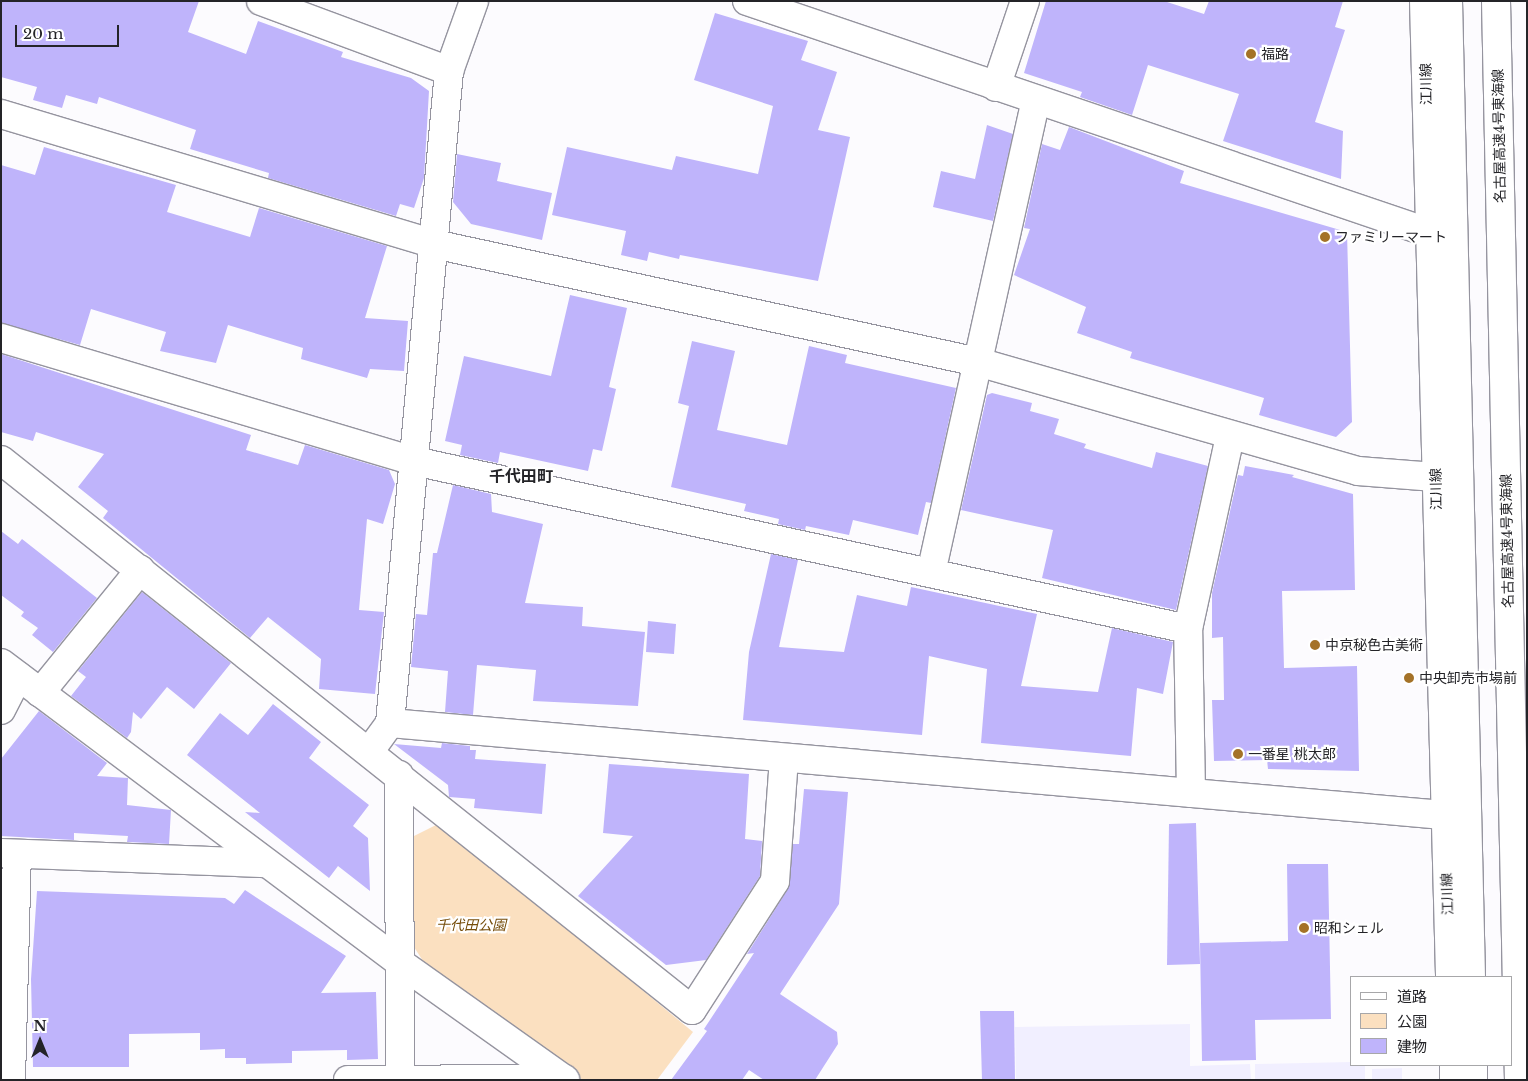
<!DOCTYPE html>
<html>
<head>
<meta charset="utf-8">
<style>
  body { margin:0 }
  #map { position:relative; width:1528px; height:1081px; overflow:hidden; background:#fcfbfe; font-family:"Libre Baskerville","Noto Sans JP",serif }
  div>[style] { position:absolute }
  .built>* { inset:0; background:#f1efff }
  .green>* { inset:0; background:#fbe0c0 }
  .building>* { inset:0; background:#bfb4fb }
  .roads { filter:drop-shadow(1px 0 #95949f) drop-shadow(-1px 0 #95949f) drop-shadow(0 1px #95949f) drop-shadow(0 -1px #95949f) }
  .street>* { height:28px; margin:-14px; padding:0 14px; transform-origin:14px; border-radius:14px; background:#fff }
  .secondary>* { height:28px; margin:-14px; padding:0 14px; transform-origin:14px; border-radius:14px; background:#fff }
  .primary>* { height:28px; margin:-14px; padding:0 14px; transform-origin:14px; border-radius:14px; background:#fff }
  .highway>* { height:28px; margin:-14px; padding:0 14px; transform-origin:14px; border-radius:14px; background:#fff }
  .dots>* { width:14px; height:14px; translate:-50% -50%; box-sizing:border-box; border:2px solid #fff; border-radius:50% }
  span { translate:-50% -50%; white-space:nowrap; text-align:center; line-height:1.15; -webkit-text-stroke:4.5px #fff; paint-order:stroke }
  .poi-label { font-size:14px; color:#242428 }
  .left { translate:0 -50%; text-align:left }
  .street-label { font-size:14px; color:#242428 }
  .park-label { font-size:14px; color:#754d0a; font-style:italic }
  .quarter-label { font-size:16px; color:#242428; font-weight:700 }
  .frame { position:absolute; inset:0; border:2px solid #242428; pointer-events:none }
  .legend { position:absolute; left:1350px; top:976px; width:162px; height:90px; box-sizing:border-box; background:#fff; border:1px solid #a7a7a9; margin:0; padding:6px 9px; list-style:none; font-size:15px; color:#242428 }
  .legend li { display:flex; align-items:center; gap:10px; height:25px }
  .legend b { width:25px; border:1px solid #a7a7a9 }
  .north { position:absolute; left:15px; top:1016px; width:50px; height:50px; -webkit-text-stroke:4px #fff; paint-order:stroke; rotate:0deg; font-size:14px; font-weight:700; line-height:20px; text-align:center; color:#242428 }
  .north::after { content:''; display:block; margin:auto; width:18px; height:22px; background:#242428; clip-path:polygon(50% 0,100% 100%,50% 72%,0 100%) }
  .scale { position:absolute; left:15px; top:25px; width:104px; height:22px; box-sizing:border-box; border:2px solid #242428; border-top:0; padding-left:6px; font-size:15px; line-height:18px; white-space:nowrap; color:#242428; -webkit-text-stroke:4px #fff; paint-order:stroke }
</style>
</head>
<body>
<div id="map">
  <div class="built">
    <i style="clip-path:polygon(1190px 1024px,1190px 1066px,1250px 1064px,1251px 1080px,1016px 1080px,1015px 1027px)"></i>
    <i style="clip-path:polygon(1352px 1062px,1365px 1065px,1365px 1080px,1255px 1080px,1255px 1064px)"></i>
    <i style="clip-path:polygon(1402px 1068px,1402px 1080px,1372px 1080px,1372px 1069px)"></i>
  </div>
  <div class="green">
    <i style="clip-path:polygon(440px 823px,693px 1032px,657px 1080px,583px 1080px,425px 964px,412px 944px,412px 837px)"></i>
  </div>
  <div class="building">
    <i style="clip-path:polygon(1px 1px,199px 1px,188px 32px,246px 54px,258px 21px,343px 52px,341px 57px,411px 78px,429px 91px,424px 178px,414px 208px,400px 204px,396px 216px,268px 178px,269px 173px,190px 149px,196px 130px,99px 97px,97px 104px,66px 95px,62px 108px,33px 100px,37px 87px,1px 77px)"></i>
    <i style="clip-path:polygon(1046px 1px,1164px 1px,1204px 14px,1209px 1px,1343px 1px,1335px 27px,1345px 30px,1315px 122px,1343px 131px,1341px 179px,1223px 141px,1239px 94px,1148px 65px,1132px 115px,1080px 97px,1082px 92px,1024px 73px)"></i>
    <i style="clip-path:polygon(715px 13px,808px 41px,801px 60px,837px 72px,818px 130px,850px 137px,818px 281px,680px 255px,679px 259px,649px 252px,647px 261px,621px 255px,626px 231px,552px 215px,567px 147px,672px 170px,676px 156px,758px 174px,773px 106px,694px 80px)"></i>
    <i style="clip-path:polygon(987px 125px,1013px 134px,993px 221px,933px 207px,941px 171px,975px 179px)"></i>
    <i style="clip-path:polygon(1069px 127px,1184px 171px,1180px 183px,1347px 232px,1352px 422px,1336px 437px,1259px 415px,1264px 398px,1130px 358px,1132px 352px,1077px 333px,1086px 307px,1014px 275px,1030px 229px,1024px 228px,1042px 144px,1060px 150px)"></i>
    <i style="clip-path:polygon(44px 147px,176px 185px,167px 212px,250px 237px,259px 208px,387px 246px,365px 318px,408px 321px,404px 371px,370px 369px,367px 378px,301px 359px,303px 348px,228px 325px,216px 363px,160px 351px,166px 332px,91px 309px,80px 345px,1px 323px,1px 165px,35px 175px)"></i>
    <i style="clip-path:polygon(457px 154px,501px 163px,497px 181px,552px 193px,542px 240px,471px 224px,453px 202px)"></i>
    <i style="clip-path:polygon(570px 295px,627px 308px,609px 387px,616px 389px,602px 451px,593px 449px,588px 471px,500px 452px,498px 463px,460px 455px,462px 445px,445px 441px,464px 356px,551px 376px)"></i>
    <i style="clip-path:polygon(692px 341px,735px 351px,717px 430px,787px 445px,809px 346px,847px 355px,845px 363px,956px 388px,931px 503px,926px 502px,918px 535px,853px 520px,849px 535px,806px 526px,805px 530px,778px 524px,779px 519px,744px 511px,746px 504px,671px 487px,689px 406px,678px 403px)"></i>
    <i style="clip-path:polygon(1px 354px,251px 435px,246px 450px,298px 465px,305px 445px,389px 470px,395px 484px,383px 524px,367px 519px,359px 610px,384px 612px,375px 694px,319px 689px,321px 659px,268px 617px,250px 638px,103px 518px,108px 511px,78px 487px,104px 454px,36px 432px,33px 441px,1px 432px)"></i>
    <i style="clip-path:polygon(992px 393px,1032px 403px,1030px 411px,1059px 419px,1054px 434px,1086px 444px,1084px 448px,1152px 468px,1156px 452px,1208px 466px,1176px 610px,1042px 578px,1053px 530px,961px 510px,987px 395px)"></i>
    <i style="clip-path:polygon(1245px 466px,1294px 475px,1292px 477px,1353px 494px,1355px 590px,1282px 591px,1284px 668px,1357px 666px,1359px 771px,1268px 769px,1267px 760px,1214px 761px,1212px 700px,1224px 700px,1223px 637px,1212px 638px,1212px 593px,1238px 475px,1243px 476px)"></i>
    <i style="clip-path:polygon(453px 485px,491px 494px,492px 512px,543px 524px,525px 603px,583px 607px,582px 626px,645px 632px,638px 706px,533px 701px,536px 670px,477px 665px,473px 715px,445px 712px,448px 671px,411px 667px,416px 614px,427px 615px,433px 553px,437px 553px)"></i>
    <i style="clip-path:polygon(1px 531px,18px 544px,22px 539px,97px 598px,53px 652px,32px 635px,38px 628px,21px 616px,24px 612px,1px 595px)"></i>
    <i style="clip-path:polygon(771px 554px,798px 560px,779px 647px,844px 652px,857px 595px,907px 606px,911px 587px,1037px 614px,1021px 686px,1098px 692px,1112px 628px,1173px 642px,1163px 694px,1137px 688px,1131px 756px,981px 743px,987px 669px,929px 656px,922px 735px,743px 720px,749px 652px)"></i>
    <i style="clip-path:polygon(142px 592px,231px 663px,194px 709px,167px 687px,141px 719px,133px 712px,131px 732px,127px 738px,71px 696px,86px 677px,78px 671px)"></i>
    <i style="clip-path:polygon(648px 621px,676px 624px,674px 654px,646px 652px)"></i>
    <i style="clip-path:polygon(273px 704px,321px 742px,309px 758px,369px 805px,353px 826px,368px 838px,370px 891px,338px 866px,329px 878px,245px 812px,260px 813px,187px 755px,220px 713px,248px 735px)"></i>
    <i style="clip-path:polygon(39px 711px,107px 763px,97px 776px,128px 778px,127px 805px,171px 810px,169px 844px,127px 842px,128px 836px,74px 833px,74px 840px,1px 836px,1px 759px)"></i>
    <i style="clip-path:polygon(442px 743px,470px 746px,470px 750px,476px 750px,475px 759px,546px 764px,542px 814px,474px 808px,475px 799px,449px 797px,448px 785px,394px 744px,441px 748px)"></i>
    <i style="clip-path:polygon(609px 764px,749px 774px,745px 839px,762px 841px,760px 876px,706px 960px,666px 965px,578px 896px,633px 836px,603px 833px)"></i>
    <i style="clip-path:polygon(804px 789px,848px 792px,839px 904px,780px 994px,837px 1032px,838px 1044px,815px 1080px,764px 1080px,749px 1070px,742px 1080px,671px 1080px,707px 1031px,704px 1029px,754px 953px,747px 954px,788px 889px,793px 844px,799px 844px)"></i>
    <i style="clip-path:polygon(1196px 823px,1200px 964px,1167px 965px,1169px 824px)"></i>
    <i style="clip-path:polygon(1287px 864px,1328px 864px,1331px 1019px,1255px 1020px,1256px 1060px,1202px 1061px,1200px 943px,1288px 941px)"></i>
    <i style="clip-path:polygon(245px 890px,346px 956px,321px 993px,376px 992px,378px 1059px,347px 1060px,347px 1050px,292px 1051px,292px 1063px,246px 1064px,246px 1058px,225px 1058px,225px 1049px,200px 1050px,200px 1033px,129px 1034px,129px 1067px,33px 1067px,31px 979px,37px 891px,225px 898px,234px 904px)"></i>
    <i style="clip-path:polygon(980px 1011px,1014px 1011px,1015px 1080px,982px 1080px)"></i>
  </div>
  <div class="roads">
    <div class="street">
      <i style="left:261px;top:1px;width:201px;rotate:20.4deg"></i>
      <i style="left:747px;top:1px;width:721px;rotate:18.76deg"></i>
      <i style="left:996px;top:87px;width:91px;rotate:-71.4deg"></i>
      <i style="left:1px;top:114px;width:452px;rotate:16.7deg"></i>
      <i style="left:434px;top:244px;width:557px;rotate:12.24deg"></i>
      <i style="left:978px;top:362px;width:395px;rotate:16deg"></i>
      <i style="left:1358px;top:471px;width:77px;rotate:4.5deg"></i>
      <i style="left:1px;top:338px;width:431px;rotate:16.6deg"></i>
      <i style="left:414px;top:461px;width:792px;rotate:12.25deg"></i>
      <i style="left:1px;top:460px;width:883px;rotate:38.52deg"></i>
      <i style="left:692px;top:1010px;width:153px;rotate:-57.2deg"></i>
      <i style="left:775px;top:881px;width:123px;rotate:-85.8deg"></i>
      <i style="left:931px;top:573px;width:484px;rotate:-77.5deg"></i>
      <i style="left:1px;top:663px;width:498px;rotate:36.9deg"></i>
      <i style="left:399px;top:962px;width:204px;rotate:35.4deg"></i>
      <i style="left:40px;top:693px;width:159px;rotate:-50.9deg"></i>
      <i style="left:1px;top:710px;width:38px;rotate:-63deg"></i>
      <i style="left:390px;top:723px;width:655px;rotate:-84.83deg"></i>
      <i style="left:449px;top:71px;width:74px;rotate:-70.3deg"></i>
      <i style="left:399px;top:775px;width:305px;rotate:89.8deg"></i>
      <i style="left:1191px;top:793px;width:164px;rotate:-91deg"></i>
      <i style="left:1188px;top:629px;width:197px;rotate:-77.7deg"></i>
      <i style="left:1px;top:853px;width:266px;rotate:2.2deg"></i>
      <i style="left:11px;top:1080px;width:226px;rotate:-88.5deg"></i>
      <i style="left:348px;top:1080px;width:216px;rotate:-0.3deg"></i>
    </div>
    <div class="secondary">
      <i style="left:369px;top:752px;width:36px;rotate:-54deg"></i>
      <i style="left:390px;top:723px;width:1057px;rotate:4.99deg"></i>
    </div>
    <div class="primary">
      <i style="left:1424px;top:1px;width:976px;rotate:88.47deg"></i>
      <i style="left:1454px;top:1065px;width:15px;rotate:90deg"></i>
    </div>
    <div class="highway">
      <i style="left:1448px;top:1px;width:976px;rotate:88.65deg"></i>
      <i style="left:1496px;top:1px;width:1079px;rotate:88.78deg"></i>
      <i style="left:1473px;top:1065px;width:15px;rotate:90deg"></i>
    </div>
  </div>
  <div class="dots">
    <i style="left:1251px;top:54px;background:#a47228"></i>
    <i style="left:1325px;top:237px;background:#a47228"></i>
    <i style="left:1315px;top:645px;background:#a47228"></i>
    <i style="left:1409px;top:678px;background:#a47228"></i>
    <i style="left:1238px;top:754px;background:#a47228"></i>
    <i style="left:1304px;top:928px;background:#a47228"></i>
  </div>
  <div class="poi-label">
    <span class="left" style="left:1261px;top:54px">福路</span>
    <span class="left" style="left:1335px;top:237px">ファミリーマート</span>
    <span class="left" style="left:1325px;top:645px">中京秘色古美術</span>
    <span class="left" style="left:1419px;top:678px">中央卸売市場前</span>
    <span class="left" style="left:1248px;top:754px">一番星 桃太郎</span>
    <span class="left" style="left:1314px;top:928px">昭和シェル</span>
  </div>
  <div class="street-label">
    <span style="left:1426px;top:84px;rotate:-91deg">江川線</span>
    <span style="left:1499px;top:136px;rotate:-91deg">名古屋高速4号東海線</span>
    <span style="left:1436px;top:489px;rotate:-91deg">江川線</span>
    <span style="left:1507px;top:541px;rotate:-91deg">名古屋高速4号東海線</span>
    <span style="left:1447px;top:894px;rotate:-92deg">江川線</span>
  </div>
  <div class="park-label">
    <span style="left:471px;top:925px">千代田公園</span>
  </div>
  <div class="quarter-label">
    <span style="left:521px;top:476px">千代田町</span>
  </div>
  <div class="frame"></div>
  <ul class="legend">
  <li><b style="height:6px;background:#fff"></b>道路</li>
  <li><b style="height:14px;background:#fbe0c0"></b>公園</li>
  <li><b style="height:14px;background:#bfb4fb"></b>建物</li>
  </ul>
  <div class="north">N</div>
  <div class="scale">20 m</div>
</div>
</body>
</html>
